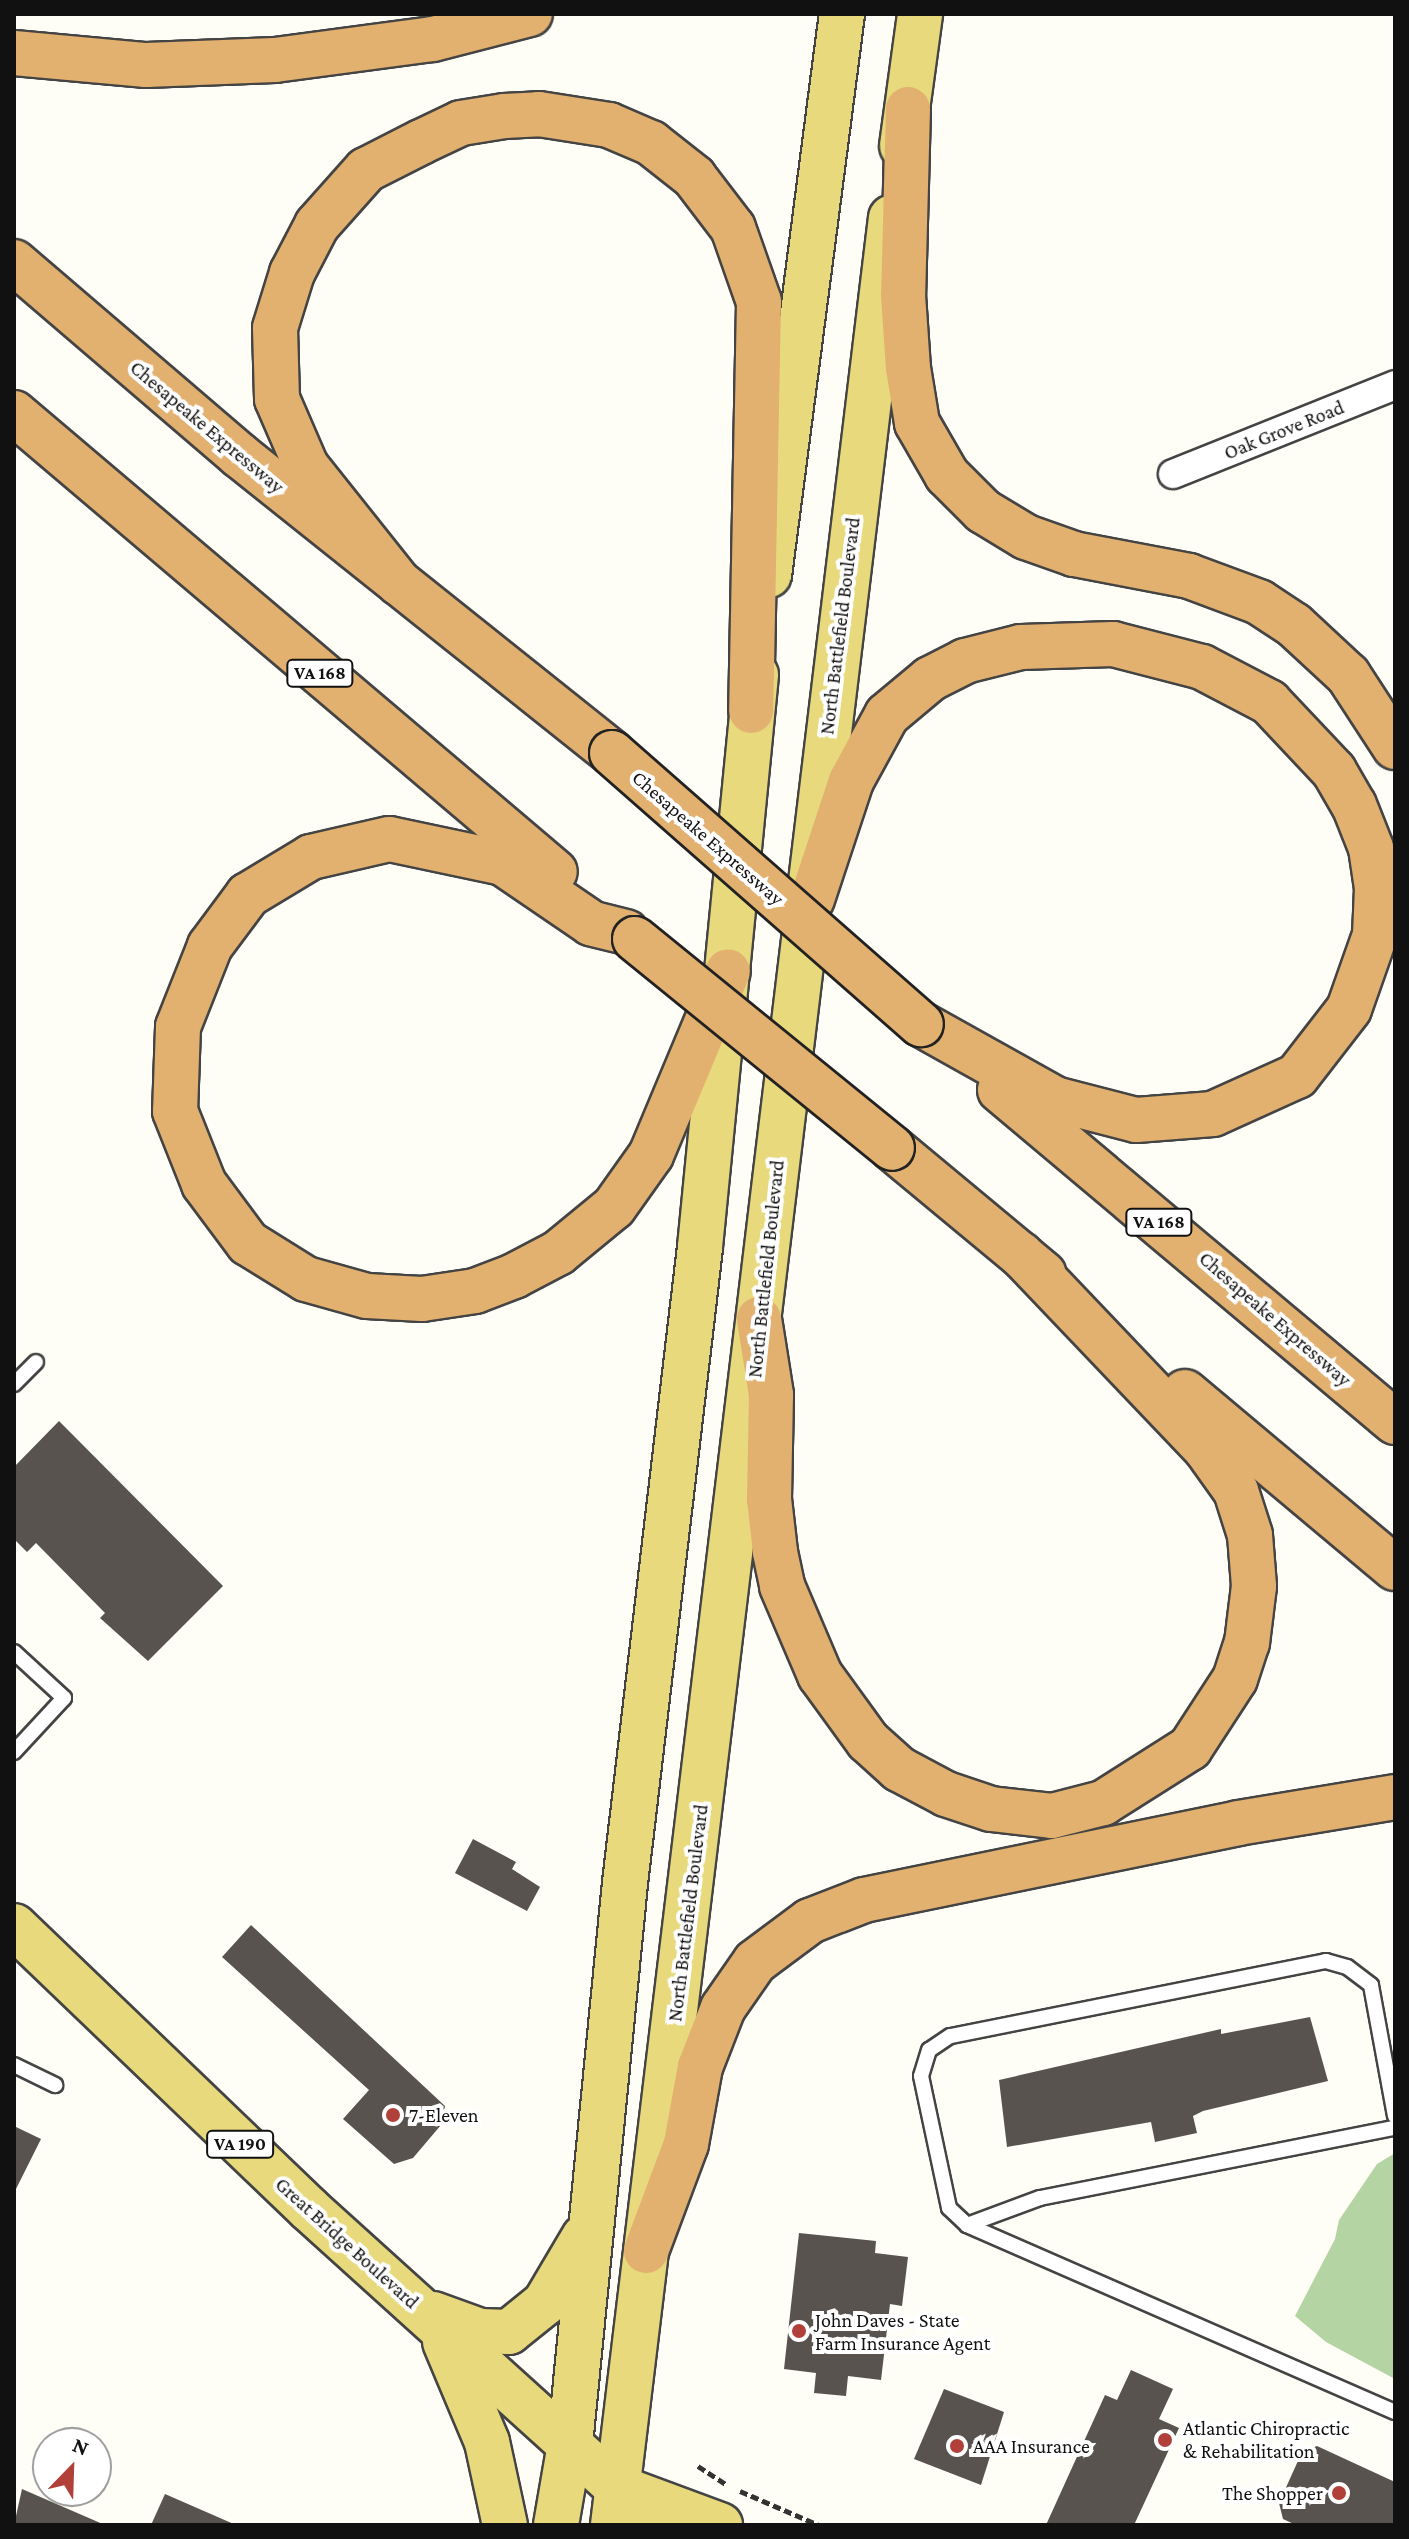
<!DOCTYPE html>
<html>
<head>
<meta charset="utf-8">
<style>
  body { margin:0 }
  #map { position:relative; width:1409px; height:2539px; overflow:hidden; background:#fefdf6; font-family:"Crimson Pro",serif }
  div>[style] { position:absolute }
  .forest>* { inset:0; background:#b4d4a3 }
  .building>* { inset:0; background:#58534e }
  .path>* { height:5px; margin-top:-2.5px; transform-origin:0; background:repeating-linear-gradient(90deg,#333 0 8px,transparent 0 12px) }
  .roads { filter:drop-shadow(2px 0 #444) drop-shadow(-2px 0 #444) drop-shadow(0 2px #444) drop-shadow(0 -2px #444) }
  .service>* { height:14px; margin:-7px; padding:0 7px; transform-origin:7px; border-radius:7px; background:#fff }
  .minor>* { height:28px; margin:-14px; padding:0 14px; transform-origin:14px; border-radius:14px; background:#fff }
  .primary>* { height:44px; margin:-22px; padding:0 22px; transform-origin:22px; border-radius:22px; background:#e7d97c }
  .motorway>* { height:44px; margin:-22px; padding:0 22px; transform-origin:22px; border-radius:22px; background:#e2b06f }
  .bridges { filter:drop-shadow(2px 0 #222) drop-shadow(-2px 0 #222) drop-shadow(0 2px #222) drop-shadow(0 -2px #222) }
  .motorway-bridge>* { height:44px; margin:-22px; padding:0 22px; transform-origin:22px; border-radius:22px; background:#e2b06f }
  .dots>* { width:22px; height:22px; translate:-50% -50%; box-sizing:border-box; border:4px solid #fff; border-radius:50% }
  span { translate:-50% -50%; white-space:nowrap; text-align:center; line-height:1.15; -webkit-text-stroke:8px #fff; paint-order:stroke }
  .shield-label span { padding:2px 6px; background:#fff; border:2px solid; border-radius:6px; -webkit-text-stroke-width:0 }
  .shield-label { font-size:18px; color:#111; font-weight:700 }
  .street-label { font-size:20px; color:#111 }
  .poi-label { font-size:20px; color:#111 }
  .left { translate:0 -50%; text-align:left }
  .right { translate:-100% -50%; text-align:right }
  .frame { position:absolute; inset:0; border:16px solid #111; pointer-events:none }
  .north { position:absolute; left:32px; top:2427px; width:80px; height:80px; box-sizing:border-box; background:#fff; border:2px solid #a0a0a0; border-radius:50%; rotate:23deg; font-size:22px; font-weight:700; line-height:32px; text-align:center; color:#111 }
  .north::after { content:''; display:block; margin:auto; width:28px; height:36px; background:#b04039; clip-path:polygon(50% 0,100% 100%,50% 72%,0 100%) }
</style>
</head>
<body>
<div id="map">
  <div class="forest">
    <i style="clip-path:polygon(1395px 2153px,1395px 2379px,1326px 2342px,1295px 2316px,1335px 2239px,1339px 2220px,1377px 2164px)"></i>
  </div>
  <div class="building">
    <i style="clip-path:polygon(59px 1421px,223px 1586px,148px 1661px,100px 1618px,105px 1613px,36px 1543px,27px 1552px,14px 1539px,14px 1467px)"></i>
    <i style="clip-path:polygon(473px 1839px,516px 1862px,512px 1869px,540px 1887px,527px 1911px,455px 1873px)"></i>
    <i style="clip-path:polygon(251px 1925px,445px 2106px,441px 2125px,413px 2158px,394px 2164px,343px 2119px,369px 2090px,222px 1957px)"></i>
    <i style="clip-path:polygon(1310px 2017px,1328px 2081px,1203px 2111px,1193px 2116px,1197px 2133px,1155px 2142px,1151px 2122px,1007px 2147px,999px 2080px,1221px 2029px,1221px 2034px)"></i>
    <i style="clip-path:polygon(14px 2126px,41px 2139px,14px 2193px)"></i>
    <i style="clip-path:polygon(799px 2233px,876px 2241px,875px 2253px,908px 2257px,902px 2306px,890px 2304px,881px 2380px,848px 2376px,846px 2396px,814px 2393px,816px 2373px,784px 2369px)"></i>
    <i style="clip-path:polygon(1131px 2370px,1173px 2389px,1159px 2419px,1179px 2428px,1134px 2525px,1046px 2525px,1105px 2395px,1117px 2400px)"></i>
    <i style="clip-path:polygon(944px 2389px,1004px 2412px,981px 2485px,914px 2459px)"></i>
    <i style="clip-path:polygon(1317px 2446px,1395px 2482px,1395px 2525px,1296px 2525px,1283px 2519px,1279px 2503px,1302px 2452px)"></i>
    <i style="clip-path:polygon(22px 2489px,105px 2525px,14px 2525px)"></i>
    <i style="clip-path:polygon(165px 2494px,236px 2525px,151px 2525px)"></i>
  </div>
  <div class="path">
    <i style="left:698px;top:2466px;width:35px;rotate:33deg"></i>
    <i style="left:740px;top:2491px;width:86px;rotate:23.3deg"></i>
  </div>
  <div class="roads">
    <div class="service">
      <i style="left:14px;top:1384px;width:31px;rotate:-45deg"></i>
      <i style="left:14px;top:1652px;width:68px;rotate:42.6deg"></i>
      <i style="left:64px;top:1698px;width:74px;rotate:132.8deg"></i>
      <i style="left:14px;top:2065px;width:46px;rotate:26deg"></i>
      <i style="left:1395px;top:2116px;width:133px;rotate:-100.4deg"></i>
      <i style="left:1371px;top:1985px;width:30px;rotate:-143deg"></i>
      <i style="left:1347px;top:1967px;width:22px;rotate:-164deg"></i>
      <i style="left:1326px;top:1961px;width:383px;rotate:168.7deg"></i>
      <i style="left:950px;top:2036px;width:25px;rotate:146deg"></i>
      <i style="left:929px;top:2050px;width:27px;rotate:107deg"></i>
      <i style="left:921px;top:2076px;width:135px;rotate:78deg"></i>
      <i style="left:949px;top:2208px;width:25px;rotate:43deg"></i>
      <i style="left:967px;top:2225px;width:467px;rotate:23.6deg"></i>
      <i style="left:967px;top:2225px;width:78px;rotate:-20.3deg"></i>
      <i style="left:1040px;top:2198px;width:362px;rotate:-11.2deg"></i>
    </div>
    <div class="minor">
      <i style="left:1173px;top:474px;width:239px;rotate:-21.8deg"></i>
    </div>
    <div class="primary">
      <i style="left:902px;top:146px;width:133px;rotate:-82.2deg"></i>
      <i style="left:769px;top:575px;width:566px;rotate:-82.59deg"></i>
      <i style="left:14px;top:1926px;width:409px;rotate:43.8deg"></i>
      <i style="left:309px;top:2209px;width:415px;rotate:42.1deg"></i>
      <i style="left:617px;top:2487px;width:47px;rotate:53.6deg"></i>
      <i style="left:433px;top:2314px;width:50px;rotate:19.9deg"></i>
      <i style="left:480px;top:2331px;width:29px;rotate:2deg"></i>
      <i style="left:509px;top:2332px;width:46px;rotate:-38.9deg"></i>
      <i style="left:545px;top:2303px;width:77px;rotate:-59.4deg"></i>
      <i style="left:445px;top:2342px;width:108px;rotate:67.2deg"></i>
      <i style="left:487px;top:2442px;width:85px;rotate:77.8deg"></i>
      <i style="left:617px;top:2487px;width:110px;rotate:20.3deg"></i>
      <i style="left:556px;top:2525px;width:82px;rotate:-80.2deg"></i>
      <i style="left:570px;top:2444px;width:564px;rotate:-84.4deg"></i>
      <i style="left:625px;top:1883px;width:640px;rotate:-83.27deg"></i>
      <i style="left:700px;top:1247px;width:575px;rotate:-84.41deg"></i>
      <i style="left:613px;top:2525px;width:2324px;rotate:-83.13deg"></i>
    </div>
    <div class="motorway">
      <i style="left:14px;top:53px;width:133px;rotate:5.2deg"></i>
      <i style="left:146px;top:65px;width:129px;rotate:-2.2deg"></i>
      <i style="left:275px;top:60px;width:159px;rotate:-7.6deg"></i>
      <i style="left:433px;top:39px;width:100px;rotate:-14.5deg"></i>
      <i style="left:908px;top:109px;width:186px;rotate:91.5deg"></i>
      <i style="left:903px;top:295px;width:73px;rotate:86.1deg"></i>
      <i style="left:908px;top:368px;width:56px;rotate:80.7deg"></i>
      <i style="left:917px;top:423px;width:60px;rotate:60deg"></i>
      <i style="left:947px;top:475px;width:51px;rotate:45deg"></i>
      <i style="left:983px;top:511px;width:50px;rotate:31.2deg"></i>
      <i style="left:1026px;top:537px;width:51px;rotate:19.5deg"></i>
      <i style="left:1074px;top:554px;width:117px;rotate:10.8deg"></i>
      <i style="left:1189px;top:576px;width:75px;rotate:20.4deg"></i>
      <i style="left:1259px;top:602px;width:42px;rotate:33.3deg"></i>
      <i style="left:1294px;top:625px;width:74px;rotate:42.8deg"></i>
      <i style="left:1348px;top:675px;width:86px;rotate:56.9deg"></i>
      <i style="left:14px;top:262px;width:296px;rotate:40.6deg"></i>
      <i style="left:239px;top:455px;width:477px;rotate:38.6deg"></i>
      <i style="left:14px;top:413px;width:709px;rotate:40.31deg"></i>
      <i style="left:399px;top:583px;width:149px;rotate:-128.5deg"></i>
      <i style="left:306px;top:466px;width:73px;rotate:-113.4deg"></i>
      <i style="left:277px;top:399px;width:71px;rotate:-91.6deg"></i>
      <i style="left:275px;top:328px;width:58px;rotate:-72.8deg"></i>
      <i style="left:292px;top:273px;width:54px;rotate:-62.5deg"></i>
      <i style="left:317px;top:225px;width:74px;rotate:-48.3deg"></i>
      <i style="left:366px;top:170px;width:62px;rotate:-27deg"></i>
      <i style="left:421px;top:142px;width:44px;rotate:-25.4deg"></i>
      <i style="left:461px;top:123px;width:44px;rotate:-9.2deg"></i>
      <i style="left:504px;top:116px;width:35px;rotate:-3deg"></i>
      <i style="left:539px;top:114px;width:71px;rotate:8.9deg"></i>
      <i style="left:609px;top:125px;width:46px;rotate:23.2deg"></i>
      <i style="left:651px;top:143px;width:55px;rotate:38.3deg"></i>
      <i style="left:694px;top:177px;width:64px;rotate:52.6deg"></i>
      <i style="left:733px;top:228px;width:78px;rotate:70.6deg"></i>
      <i style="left:759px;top:302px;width:409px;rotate:91.1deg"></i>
      <i style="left:812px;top:899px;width:124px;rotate:-71.7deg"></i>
      <i style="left:851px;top:781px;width:75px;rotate:-61.4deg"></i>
      <i style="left:887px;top:715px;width:56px;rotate:-39.9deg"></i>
      <i style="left:930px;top:679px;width:39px;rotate:-27deg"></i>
      <i style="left:965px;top:661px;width:58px;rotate:-14deg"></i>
      <i style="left:1021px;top:647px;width:92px;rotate:-1.9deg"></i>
      <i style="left:1113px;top:644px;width:92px;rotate:14.5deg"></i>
      <i style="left:1202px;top:667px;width:76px;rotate:27.6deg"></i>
      <i style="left:1269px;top:702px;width:95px;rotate:46.7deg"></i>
      <i style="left:1334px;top:771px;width:39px;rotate:60deg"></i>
      <i style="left:1354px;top:805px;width:46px;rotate:68.4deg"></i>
      <i style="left:1371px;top:848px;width:40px;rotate:81.5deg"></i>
      <i style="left:1377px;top:888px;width:47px;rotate:92.4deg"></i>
      <i style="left:1375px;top:935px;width:78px;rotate:109.4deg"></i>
      <i style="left:1349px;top:1009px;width:85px;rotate:127.8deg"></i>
      <i style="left:1297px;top:1076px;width:92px;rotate:155.7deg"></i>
      <i style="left:1213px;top:1114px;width:77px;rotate:175.5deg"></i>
      <i style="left:1136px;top:1120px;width:84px;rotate:-165.5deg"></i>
      <i style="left:1055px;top:1099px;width:154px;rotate:-150.8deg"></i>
      <i style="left:626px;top:932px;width:36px;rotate:-166deg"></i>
      <i style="left:591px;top:923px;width:107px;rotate:-145.7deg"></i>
      <i style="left:503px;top:863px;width:116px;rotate:-168.1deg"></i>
      <i style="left:389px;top:839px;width:80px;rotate:167deg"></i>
      <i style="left:311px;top:857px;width:74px;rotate:148.9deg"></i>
      <i style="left:248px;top:895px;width:64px;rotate:126.7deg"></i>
      <i style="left:210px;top:946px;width:87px;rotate:111.6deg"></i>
      <i style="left:178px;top:1027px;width:84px;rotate:92deg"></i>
      <i style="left:175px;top:1111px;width:79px;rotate:68.3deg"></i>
      <i style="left:204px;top:1184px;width:74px;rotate:53.3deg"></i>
      <i style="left:248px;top:1243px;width:68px;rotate:31.8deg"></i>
      <i style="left:306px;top:1279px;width:63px;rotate:15.6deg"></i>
      <i style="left:367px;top:1296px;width:55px;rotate:3.1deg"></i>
      <i style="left:422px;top:1299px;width:54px;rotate:-8.6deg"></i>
      <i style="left:475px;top:1291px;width:42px;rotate:-21deg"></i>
      <i style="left:514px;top:1276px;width:50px;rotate:-27.6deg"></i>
      <i style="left:558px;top:1253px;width:72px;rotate:-39.4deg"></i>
      <i style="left:614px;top:1207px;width:64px;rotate:-54.6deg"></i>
      <i style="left:651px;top:1155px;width:199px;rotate:-67.3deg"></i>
      <i style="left:1000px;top:1090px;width:516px;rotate:40.05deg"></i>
      <i style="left:892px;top:1148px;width:197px;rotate:39.7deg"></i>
      <i style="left:759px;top:1319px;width:77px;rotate:81deg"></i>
      <i style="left:771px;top:1395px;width:104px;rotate:91.1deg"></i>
      <i style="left:769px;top:1499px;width:53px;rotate:83.5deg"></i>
      <i style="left:775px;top:1552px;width:35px;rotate:78deg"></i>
      <i style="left:782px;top:1586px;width:97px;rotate:66.9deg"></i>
      <i style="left:820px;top:1675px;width:82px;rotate:54deg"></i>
      <i style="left:868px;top:1741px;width:42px;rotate:42.1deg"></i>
      <i style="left:899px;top:1769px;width:53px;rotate:28deg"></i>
      <i style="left:946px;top:1794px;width:47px;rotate:18.4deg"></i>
      <i style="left:991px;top:1809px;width:61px;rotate:6.5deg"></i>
      <i style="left:1052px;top:1816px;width:53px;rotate:-14.3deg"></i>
      <i style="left:1103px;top:1803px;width:103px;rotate:-32.3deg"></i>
      <i style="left:1190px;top:1748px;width:82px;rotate:-56.9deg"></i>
      <i style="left:1235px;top:1679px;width:38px;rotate:-72deg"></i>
      <i style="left:1247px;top:1643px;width:57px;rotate:-83deg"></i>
      <i style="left:1254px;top:1586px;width:51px;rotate:-94.5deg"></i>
      <i style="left:1250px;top:1535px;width:46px;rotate:-107.7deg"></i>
      <i style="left:1236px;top:1491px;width:52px;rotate:-125.5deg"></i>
      <i style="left:1206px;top:1449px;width:269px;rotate:-133.6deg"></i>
      <i style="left:1185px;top:1392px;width:274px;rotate:40deg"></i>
      <i style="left:646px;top:2251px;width:114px;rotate:-69.5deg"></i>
      <i style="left:686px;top:2144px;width:78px;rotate:-79.7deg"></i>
      <i style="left:700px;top:2067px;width:63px;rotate:-68.7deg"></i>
      <i style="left:723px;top:2008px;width:56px;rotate:-55.2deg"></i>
      <i style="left:755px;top:1962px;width:69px;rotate:-36.7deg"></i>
      <i style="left:810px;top:1921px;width:58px;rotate:-21.3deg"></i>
      <i style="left:864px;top:1900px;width:382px;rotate:-11.6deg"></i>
      <i style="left:1238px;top:1823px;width:159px;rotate:-9.4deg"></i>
    </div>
  </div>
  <div class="bridges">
    <div class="motorway-bridge">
      <i style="left:612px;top:753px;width:411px;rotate:41.3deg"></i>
      <i style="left:635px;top:939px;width:331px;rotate:39.1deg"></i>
    </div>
  </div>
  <div class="dots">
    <i style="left:393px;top:2115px;background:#b04039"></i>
    <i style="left:799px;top:2331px;background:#b04039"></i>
    <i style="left:1165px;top:2440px;background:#b04039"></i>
    <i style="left:957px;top:2446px;background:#b04039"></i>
    <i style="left:1339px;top:2493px;background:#b04039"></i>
  </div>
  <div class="shield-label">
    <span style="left:320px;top:673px">VA 168</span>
    <span style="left:1159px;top:1222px">VA 168</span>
    <span style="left:240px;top:2144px">VA 190</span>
  </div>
  <div class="street-label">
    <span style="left:207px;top:427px;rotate:40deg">Chesapeake Expressway</span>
    <span style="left:1284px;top:430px;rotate:-22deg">Oak Grove Road</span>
    <span style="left:840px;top:626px;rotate:-83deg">North Battlefield Boulevard</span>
    <span style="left:708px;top:838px;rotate:41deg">Chesapeake Expressway</span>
    <span style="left:766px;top:1269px;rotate:-84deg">North Battlefield Boulevard</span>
    <span style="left:1275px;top:1319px;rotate:41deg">Chesapeake Expressway</span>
    <span style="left:688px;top:1913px;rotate:-83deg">North Battlefield Boulevard</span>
    <span style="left:347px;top:2243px;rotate:42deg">Great Bridge Boulevard</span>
  </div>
  <div class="poi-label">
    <span class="left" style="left:409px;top:2115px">7-Eleven</span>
    <span class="left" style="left:815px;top:2332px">John Daves - State<br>Farm Insurance Agent</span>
    <span class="left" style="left:1183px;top:2440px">Atlantic Chiropractic<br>&amp; Rehabilitation</span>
    <span class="left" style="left:973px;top:2446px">AAA Insurance</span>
    <span class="right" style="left:1323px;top:2493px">The Shopper</span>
  </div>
  <div class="frame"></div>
  <div class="north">N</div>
</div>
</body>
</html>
